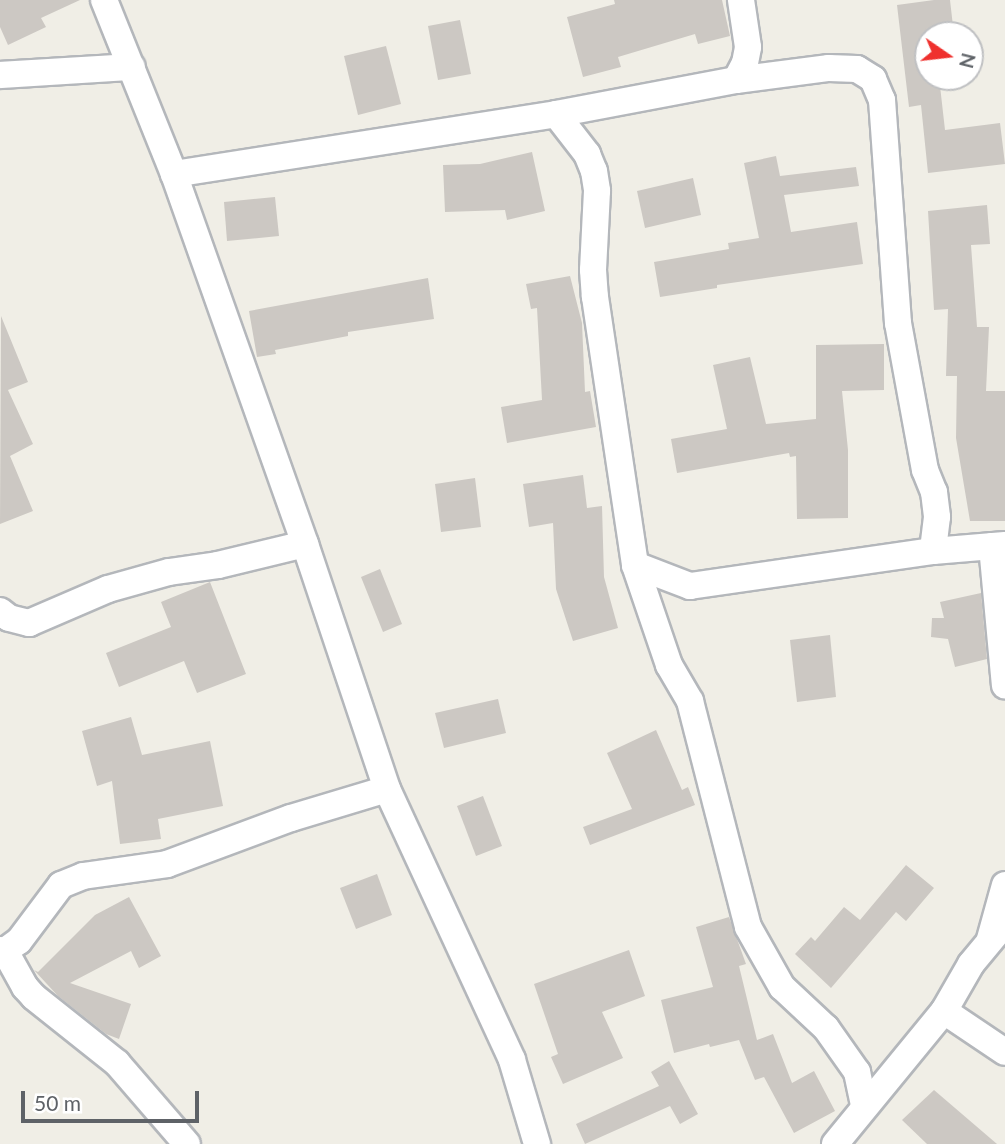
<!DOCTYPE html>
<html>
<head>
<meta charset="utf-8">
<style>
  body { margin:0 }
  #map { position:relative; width:1005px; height:1144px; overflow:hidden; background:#f0eee6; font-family:Lato,sans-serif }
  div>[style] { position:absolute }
  .building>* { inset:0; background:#ccc8c3 }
  .roads { filter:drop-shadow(2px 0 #b4b7bb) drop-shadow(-2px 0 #b4b7bb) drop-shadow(0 2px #b4b7bb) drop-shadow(0 -2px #b4b7bb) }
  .street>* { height:26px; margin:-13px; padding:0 13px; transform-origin:13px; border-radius:13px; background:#fff }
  span { translate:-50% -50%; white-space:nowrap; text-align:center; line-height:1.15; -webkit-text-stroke:7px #fff; paint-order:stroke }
  .north { position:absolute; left:914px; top:21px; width:70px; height:70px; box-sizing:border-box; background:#fff; border:2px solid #bfc0c2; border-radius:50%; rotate:104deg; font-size:19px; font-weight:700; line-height:28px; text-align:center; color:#5e6267 }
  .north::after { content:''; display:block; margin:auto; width:24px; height:32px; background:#ef312e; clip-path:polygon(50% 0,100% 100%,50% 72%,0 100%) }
  .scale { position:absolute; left:21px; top:1091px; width:178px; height:32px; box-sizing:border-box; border:4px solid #5e6267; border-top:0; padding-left:9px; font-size:21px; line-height:24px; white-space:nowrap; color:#5e6267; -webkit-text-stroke:5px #fff; paint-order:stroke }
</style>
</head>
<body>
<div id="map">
  <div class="building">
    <i style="clip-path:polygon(0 0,80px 0,41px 18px,46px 27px,8px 45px,0 27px)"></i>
    <i style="clip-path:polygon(614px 0,722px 0,730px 36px,698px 44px,695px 34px,618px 57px,621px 67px,583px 77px,567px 17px,615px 4px)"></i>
    <i style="clip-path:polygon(934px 0,950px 0,954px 35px,928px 35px,928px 77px,939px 77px,945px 130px,1000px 123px,1005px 164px,928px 173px,921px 105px,909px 107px,897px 5px)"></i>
    <i style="clip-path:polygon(460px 20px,471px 74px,438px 80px,428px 26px)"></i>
    <i style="clip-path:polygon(386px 46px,401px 104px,358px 115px,344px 56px)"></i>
    <i style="clip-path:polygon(532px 152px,545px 211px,507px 220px,505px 210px,445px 212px,443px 165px,480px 164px)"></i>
    <i style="clip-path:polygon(776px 156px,780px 176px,856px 167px,859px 186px,784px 195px,791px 232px,857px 222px,863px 264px,717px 285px,717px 288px,660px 297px,654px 262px,729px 249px,728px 243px,759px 238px,744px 163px)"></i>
    <i style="clip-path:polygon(693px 178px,701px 215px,645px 228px,637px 191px)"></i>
    <i style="clip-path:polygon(275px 197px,279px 236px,227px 241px,224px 202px)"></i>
    <i style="clip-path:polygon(987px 205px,990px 244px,971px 245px,977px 327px,989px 327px,986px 391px,1005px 391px,1005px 521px,970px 521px,956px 438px,957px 376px,946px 376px,948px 309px,934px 310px,928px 211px)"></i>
    <i style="clip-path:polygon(570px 276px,582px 323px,585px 392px,590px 391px,596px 427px,507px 443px,501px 407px,542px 400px,537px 308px,531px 309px,526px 284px)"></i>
    <i style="clip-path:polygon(428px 278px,434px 319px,348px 332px,348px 336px,275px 350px,276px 354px,257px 357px,249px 311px)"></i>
    <i style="clip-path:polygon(1px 316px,28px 382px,8px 390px,33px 444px,10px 456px,33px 511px,0 524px)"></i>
    <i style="clip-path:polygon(884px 344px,884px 390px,842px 391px,848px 450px,848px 518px,797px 519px,796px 456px,790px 457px,789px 453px,677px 473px,671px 439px,727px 429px,713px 365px,750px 357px,766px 424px,816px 419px,816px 345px)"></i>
    <i style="clip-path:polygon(583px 475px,587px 508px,602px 506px,604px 577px,618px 628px,573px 641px,556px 589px,553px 523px,529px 527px,523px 484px)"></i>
    <i style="clip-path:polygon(475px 478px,481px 527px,441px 532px,435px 484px)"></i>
    <i style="clip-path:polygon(380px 569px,402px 624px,383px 632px,361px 577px)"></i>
    <i style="clip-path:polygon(210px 582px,246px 674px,197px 693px,184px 661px,119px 687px,106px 653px,171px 627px,161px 602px)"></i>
    <i style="clip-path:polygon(981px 593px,987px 659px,955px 667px,948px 639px,931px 637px,932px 618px,944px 618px,940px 602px)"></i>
    <i style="clip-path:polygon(830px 635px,836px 697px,797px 702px,790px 640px)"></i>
    <i style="clip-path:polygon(498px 699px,506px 733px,444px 748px,435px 713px)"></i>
    <i style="clip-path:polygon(131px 717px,142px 755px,210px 741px,223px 806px,158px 819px,161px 839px,120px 844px,112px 781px,97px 786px,82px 731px)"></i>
    <i style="clip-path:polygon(656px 730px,682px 790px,688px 787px,695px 805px,590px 845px,583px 827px,632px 809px,607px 753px)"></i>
    <i style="clip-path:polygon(483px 796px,502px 846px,476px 856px,457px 806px)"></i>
    <i style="clip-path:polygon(906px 865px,934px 888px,906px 921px,896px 912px,831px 988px,795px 954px,811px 937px,815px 941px,844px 907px,860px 920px)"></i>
    <i style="clip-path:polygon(377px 874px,392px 915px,356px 929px,340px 888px)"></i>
    <i style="clip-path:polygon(129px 897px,161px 956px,139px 968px,131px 951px,70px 983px,131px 1004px,119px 1039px,106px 1034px,58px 996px,34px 970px,38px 972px,95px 915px)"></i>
    <i style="clip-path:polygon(729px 917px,746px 964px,739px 966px,757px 1040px,773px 1034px,792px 1083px,814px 1071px,835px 1111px,794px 1133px,764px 1077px,755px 1080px,739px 1040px,710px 1047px,709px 1044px,674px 1053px,661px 1000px,713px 987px,696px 927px)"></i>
    <i style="clip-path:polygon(629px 950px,645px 996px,602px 1012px,623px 1058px,563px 1084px,551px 1057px,558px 1054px,534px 984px)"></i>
    <i style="clip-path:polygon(669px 1061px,698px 1114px,680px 1124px,670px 1106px,585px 1144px,576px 1124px,659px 1086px,651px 1072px)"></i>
    <i style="clip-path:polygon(934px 1090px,997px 1144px,927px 1144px,902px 1120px)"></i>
  </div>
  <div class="roads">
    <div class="street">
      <i style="left:104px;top:0;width:188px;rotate:68.1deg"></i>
      <i style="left:174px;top:174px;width:393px;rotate:70.5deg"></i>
      <i style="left:305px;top:544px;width:258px;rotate:71.5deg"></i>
      <i style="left:387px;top:789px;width:298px;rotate:65.2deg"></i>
      <i style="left:512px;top:1060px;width:88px;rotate:73.4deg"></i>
      <i style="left:0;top:75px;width:132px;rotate:-3.5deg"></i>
      <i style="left:736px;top:80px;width:19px;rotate:-62deg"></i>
      <i style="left:745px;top:63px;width:16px;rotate:-79deg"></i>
      <i style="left:748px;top:47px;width:48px;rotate:-98.5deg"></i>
      <i style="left:556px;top:114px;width:51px;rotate:52.2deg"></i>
      <i style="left:587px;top:154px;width:18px;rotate:68deg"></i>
      <i style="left:594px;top:171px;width:20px;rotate:81deg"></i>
      <i style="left:597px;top:191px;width:79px;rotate:92.9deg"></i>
      <i style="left:593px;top:270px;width:27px;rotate:86deg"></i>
      <i style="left:595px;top:297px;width:271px;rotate:81.5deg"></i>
      <i style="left:635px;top:565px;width:106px;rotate:71.2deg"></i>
      <i style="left:669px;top:665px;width:42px;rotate:59.7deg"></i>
      <i style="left:690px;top:701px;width:233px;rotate:75.6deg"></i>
      <i style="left:748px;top:927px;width:69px;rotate:60.5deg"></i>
      <i style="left:782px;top:987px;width:60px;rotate:43deg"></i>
      <i style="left:826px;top:1028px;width:54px;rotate:54.8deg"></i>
      <i style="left:857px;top:1072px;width:35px;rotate:78deg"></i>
      <i style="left:174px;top:174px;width:387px;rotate:-8.9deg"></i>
      <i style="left:556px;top:114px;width:183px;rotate:-10.7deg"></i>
      <i style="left:736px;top:80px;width:94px;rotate:-7.4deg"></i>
      <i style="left:829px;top:68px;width:28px;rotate:2deg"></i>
      <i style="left:857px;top:69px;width:19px;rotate:32deg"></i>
      <i style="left:873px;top:79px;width:23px;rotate:67deg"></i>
      <i style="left:882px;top:100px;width:224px;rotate:85.9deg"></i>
      <i style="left:898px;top:323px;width:149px;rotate:79.6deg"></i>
      <i style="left:925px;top:470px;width:24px;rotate:68deg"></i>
      <i style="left:934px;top:492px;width:25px;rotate:83deg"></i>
      <i style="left:937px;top:517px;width:34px;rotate:97deg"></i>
      <i style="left:992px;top:546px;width:140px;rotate:84.7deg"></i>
      <i style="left:635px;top:565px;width:59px;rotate:20.9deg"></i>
      <i style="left:690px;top:586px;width:246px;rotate:-8.2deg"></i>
      <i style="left:933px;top:551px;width:72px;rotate:-4.8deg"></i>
      <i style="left:0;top:611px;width:11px;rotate:38deg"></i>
      <i style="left:9px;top:618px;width:21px;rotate:14deg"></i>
      <i style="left:29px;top:623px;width:86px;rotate:-23.3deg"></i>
      <i style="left:108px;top:589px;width:63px;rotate:-15.6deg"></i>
      <i style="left:169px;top:572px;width:49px;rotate:-8.1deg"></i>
      <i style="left:218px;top:565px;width:89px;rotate:-13.6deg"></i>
      <i style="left:990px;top:939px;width:56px;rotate:-74.5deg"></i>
      <i style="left:0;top:950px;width:5px;rotate:11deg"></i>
      <i style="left:5px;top:951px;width:17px;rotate:-36deg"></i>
      <i style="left:19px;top:941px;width:70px;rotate:-53.1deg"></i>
      <i style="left:61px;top:885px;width:24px;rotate:-22deg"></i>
      <i style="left:83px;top:876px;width:85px;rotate:-8.1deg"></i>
      <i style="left:167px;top:864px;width:132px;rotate:-20.4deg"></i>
      <i style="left:291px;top:818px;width:100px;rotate:-16.8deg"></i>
      <i style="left:5px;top:951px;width:41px;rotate:60.9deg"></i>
      <i style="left:25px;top:987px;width:13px;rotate:48deg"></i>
      <i style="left:34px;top:997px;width:106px;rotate:38.5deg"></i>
      <i style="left:117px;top:1063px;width:107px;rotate:49.2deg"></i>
      <i style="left:944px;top:1011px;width:73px;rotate:33.9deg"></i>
      <i style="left:835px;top:1144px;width:172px;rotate:-50.7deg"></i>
      <i style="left:944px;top:1011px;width:54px;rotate:-60.1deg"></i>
      <i style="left:971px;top:964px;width:53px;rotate:-50.3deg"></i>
    </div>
  </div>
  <div class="north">N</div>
  <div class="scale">50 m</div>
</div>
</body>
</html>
